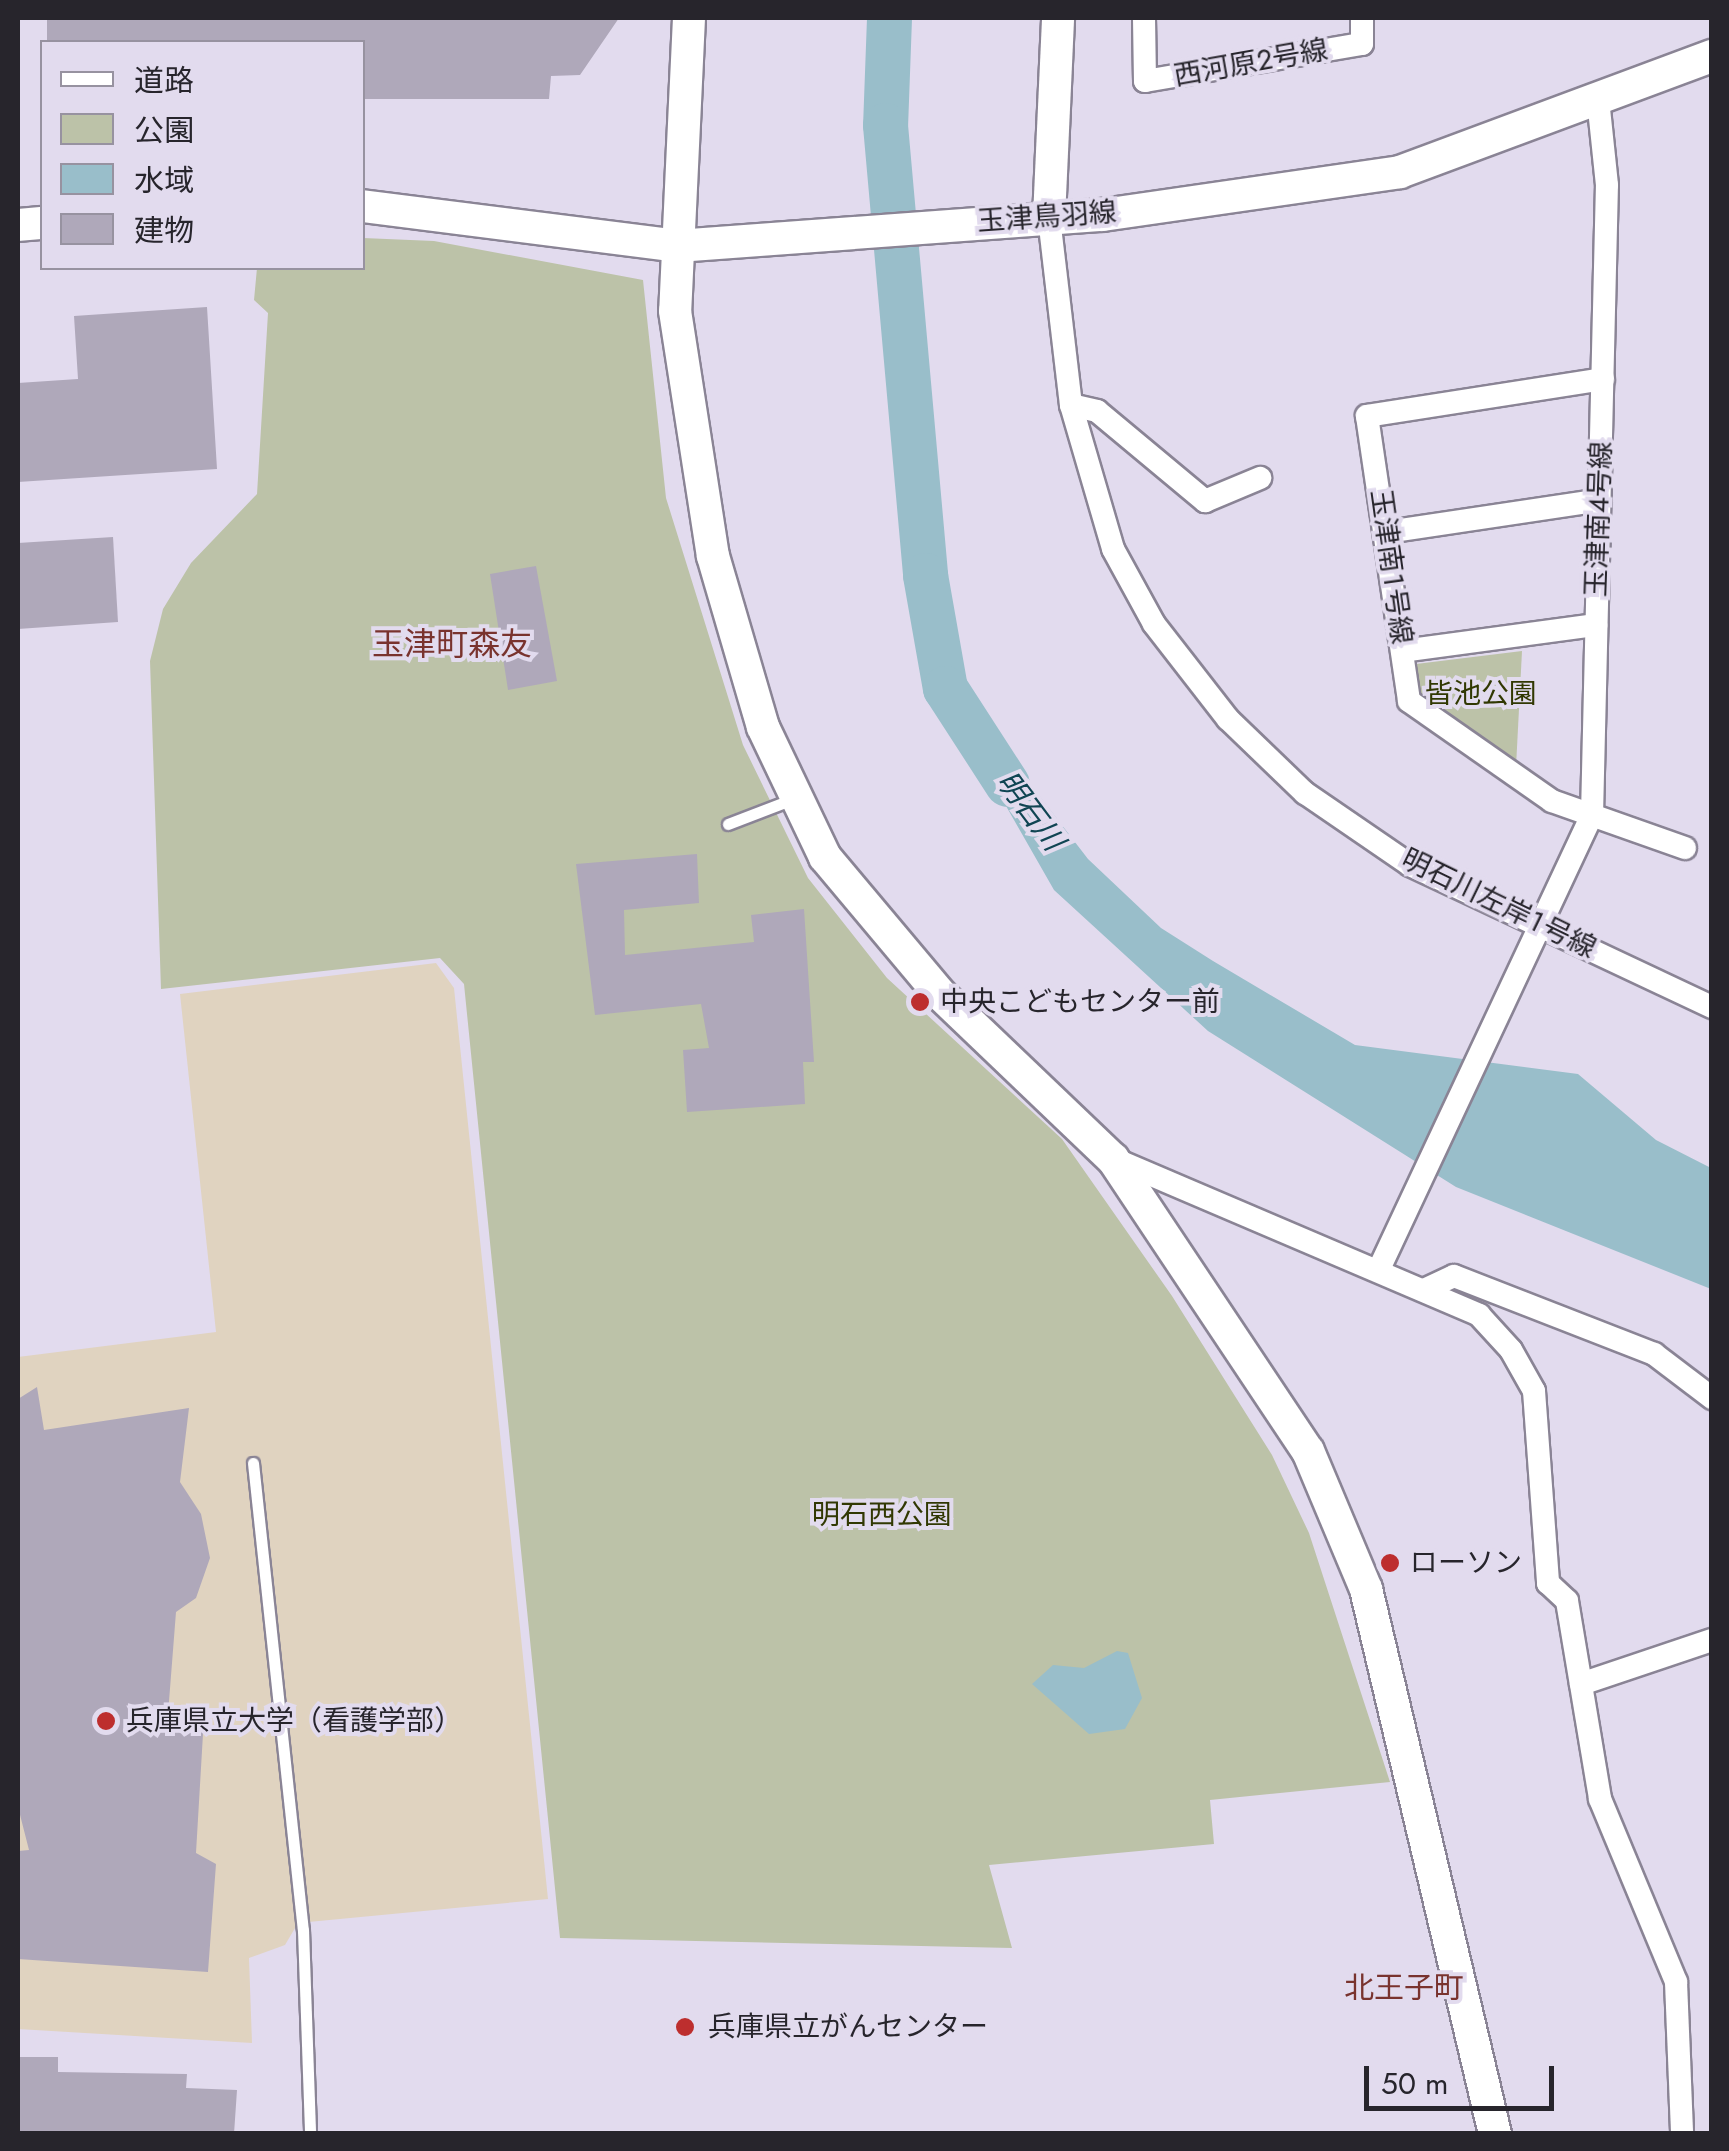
<!DOCTYPE html>
<html>
<head>
<meta charset="utf-8">
<style>
  body { margin:0 }
  #map { position:relative; width:1729px; height:2151px; overflow:hidden; background:#e2dbee; font-family:Jost,"Noto Sans JP",sans-serif }
  div>[style] { position:absolute }
  .education>* { inset:0; background:#e0d3c0 }
  .green>* { inset:0; background:#bcc2a8 }
  .water>* { inset:0; background:#99beca }
  .river>* { height:45px; margin:-22.5px; padding:0 22.5px; transform-origin:22.5px; border-radius:22.5px; background:#99beca }
  .building>* { inset:0; background:#afa8ba }
  .roads { filter:drop-shadow(2px 0 #8a8495) drop-shadow(-2px 0 #8a8495) drop-shadow(0 2px #8a8495) drop-shadow(0 -2px #8a8495) }
  .lane>* { height:11px; margin:-5.5px; padding:0 5.5px; transform-origin:5.5px; border-radius:5.5px; background:#fff }
  .street>* { height:22px; margin:-11px; padding:0 11px; transform-origin:11px; border-radius:11px; background:#fff }
  .secondary>* { height:32px; margin:-16px; padding:0 16px; transform-origin:16px; border-radius:16px; background:#fff }
  .dots>* { width:28px; height:28px; translate:-50% -50%; box-sizing:border-box; border:5px solid #e2dbee; border-radius:50% }
  span { translate:-50% -50%; white-space:nowrap; text-align:center; line-height:1.15; -webkit-text-stroke:8px #e2dbee; paint-order:stroke }
  .street-label { font-size:28px; color:#27252c }
  .park-label { font-size:28px; color:#313802 }
  .poi-label { font-size:28px; color:#27252c }
  .left { translate:0 -50%; text-align:left }
  .water-label { font-size:30px; color:#104553; font-style:italic }
  .neighbourhood-label { font-size:30px; color:#79332e }
  .quarter-label { font-size:32px; color:#79332e }
  .frame { position:absolute; inset:0; border:20px solid #27252c; pointer-events:none }
  .legend { position:absolute; left:40px; top:40px; width:325px; height:230px; box-sizing:border-box; background:#e2dbee; border:2px solid #9792a0; margin:0; padding:12px 18px; list-style:none; font-size:30px; color:#27252c }
  .legend li { display:flex; align-items:center; gap:20px; height:50px }
  .legend b { width:50px; border:2px solid #9792a0 }
  .scale { position:absolute; left:1364px; top:2066px; width:190px; height:45px; box-sizing:border-box; border:5px solid #27252c; border-top:0; padding-left:12px; font-size:30px; line-height:35px; white-space:nowrap; color:#27252c; -webkit-text-stroke:8px #e2dbee; paint-order:stroke }
</style>
</head>
<body>
<div id="map">
  <div class="education">
    <i style="clip-path:polygon(436px 963px,454px 988px,548px 1899px,298px 1923px,285px 1945px,249px 1958px,252px 2043px,18px 2029px,18px 1357px,216px 1332px,180px 994px)"></i>
  </div>
  <div class="green">
    <i style="clip-path:polygon(363px 238px,434px 241px,643px 280px,666px 498px,743px 745px,808px 878px,887px 978px,1062px 1139px,1172px 1296px,1272px 1455px,1309px 1533px,1390px 1782px,1210px 1800px,1214px 1844px,989px 1865px,1012px 1948px,560px 1938px,464px 984px,440px 958px,161px 989px,150px 661px,163px 609px,191px 563px,257px 494px,268px 313px,254px 300px,257px 268px,362px 268px)"></i>
    <i style="clip-path:polygon(1522px 651px,1516px 767px,1412px 690px,1416px 664px)"></i>
  </div>
  <div class="water">
    <i style="clip-path:polygon(957px 720px,1021px 772px,1088px 859px,1161px 928px,1213px 961px,1355px 1045px,1578px 1074px,1656px 1140px,1711px 1168px,1711px 1289px,1456px 1187px,1208px 1031px,1054px 890px)"></i>
    <i style="clip-path:polygon(1117px 1651px,1128px 1653px,1142px 1698px,1125px 1729px,1089px 1734px,1032px 1684px,1053px 1665px,1084px 1668px)"></i>
  </div>
  <div class="river">
    <i style="left:889px;top:18px;width:107px;rotate:92.1deg"></i>
    <i style="left:885px;top:125px;width:452px;rotate:84.9deg"></i>
    <i style="left:925px;top:575px;width:115px;rotate:80deg"></i>
    <i style="left:945px;top:688px;width:114px;rotate:57.1deg"></i>
  </div>
  <div class="building">
    <i style="clip-path:polygon(47px 18px,619px 18px,580px 75px,551px 76px,549px 99px,362px 99px,362px 42px,47px 42px)"></i>
    <i style="clip-path:polygon(207px 307px,217px 469px,18px 482px,18px 383px,78px 379px,74px 316px)"></i>
    <i style="clip-path:polygon(113px 537px,118px 622px,18px 629px,18px 543px)"></i>
    <i style="clip-path:polygon(536px 566px,557px 681px,508px 690px,490px 574px)"></i>
    <i style="clip-path:polygon(697px 854px,699px 903px,624px 910px,625px 955px,754px 942px,751px 915px,804px 909px,814px 1062px,803px 1062px,805px 1104px,687px 1112px,683px 1050px,709px 1048px,701px 1004px,595px 1015px,576px 864px)"></i>
    <i style="clip-path:polygon(37px 1387px,44px 1430px,189px 1408px,180px 1482px,201px 1514px,210px 1558px,196px 1598px,176px 1612px,168px 1714px,204px 1717px,196px 1853px,216px 1864px,208px 1972px,18px 1959px,18px 1851px,29px 1850px,18px 1807px,18px 1399px)"></i>
    <i style="clip-path:polygon(18px 2057px,58px 2057px,58px 2072px,187px 2074px,186px 2088px,237px 2090px,234px 2134px,18px 2134px)"></i>
  </div>
  <div class="roads">
    <div class="lane">
      <i style="left:728px;top:824px;width:70px;rotate:-21deg"></i>
      <i style="left:253px;top:1463px;width:470px;rotate:83.9deg"></i>
      <i style="left:303px;top:1930px;width:204px;rotate:88deg"></i>
    </div>
    <div class="street">
      <i style="left:1144px;top:18px;width:63px;rotate:89.1deg"></i>
      <i style="left:1145px;top:81px;width:220px;rotate:-9.7deg"></i>
      <i style="left:1362px;top:44px;width:26px;rotate:-90deg"></i>
      <i style="left:1049px;top:218px;width:188px;rotate:83.3deg"></i>
      <i style="left:1071px;top:405px;width:150px;rotate:73.7deg"></i>
      <i style="left:1113px;top:549px;width:85px;rotate:61.3deg"></i>
      <i style="left:1154px;top:624px;width:120px;rotate:52.1deg"></i>
      <i style="left:1228px;top:719px;width:107px;rotate:43.9deg"></i>
      <i style="left:1305px;top:793px;width:127px;rotate:34.4deg"></i>
      <i style="left:1410px;top:865px;width:334px;rotate:25.2deg"></i>
      <i style="left:1603px;top:379px;width:239px;rotate:171.1deg"></i>
      <i style="left:1367px;top:416px;width:288px;rotate:81.6deg"></i>
      <i style="left:1409px;top:701px;width:174px;rotate:35deg"></i>
      <i style="left:1552px;top:801px;width:141px;rotate:19.5deg"></i>
      <i style="left:1071px;top:405px;width:27px;rotate:13deg"></i>
      <i style="left:1097px;top:411px;width:141px;rotate:39.8deg"></i>
      <i style="left:1205px;top:501px;width:60px;rotate:-22.7deg"></i>
      <i style="left:1387px;top:532px;width:215px;rotate:-8.5deg"></i>
      <i style="left:1403px;top:651px;width:195px;rotate:-7.7deg"></i>
      <i style="left:1114px;top:1159px;width:397px;rotate:23.1deg"></i>
      <i style="left:1479px;top:1315px;width:47px;rotate:47.6deg"></i>
      <i style="left:1511px;top:1350px;width:47px;rotate:60.7deg"></i>
      <i style="left:1534px;top:1391px;width:193px;rotate:85.8deg"></i>
      <i style="left:1548px;top:1583px;width:26px;rotate:43deg"></i>
      <i style="left:1567px;top:1601px;width:201px;rotate:80.5deg"></i>
      <i style="left:1600px;top:1799px;width:198px;rotate:67.4deg"></i>
      <i style="left:1676px;top:1982px;width:152px;rotate:87.7deg"></i>
      <i style="left:1379px;top:1269px;width:501px;rotate:-64.87deg"></i>
      <i style="left:1592px;top:815px;width:630px;rotate:-88.64deg"></i>
      <i style="left:1607px;top:185px;width:85px;rotate:-96deg"></i>
      <i style="left:1424px;top:1290px;width:33px;rotate:-25deg"></i>
      <i style="left:1454px;top:1276px;width:215px;rotate:21.3deg"></i>
      <i style="left:1654px;top:1354px;width:73px;rotate:37.2deg"></i>
      <i style="left:1581px;top:1684px;width:138px;rotate:-18.6deg"></i>
    </div>
    <div class="secondary">
      <i style="left:689px;top:18px;width:293px;rotate:92.7deg"></i>
      <i style="left:675px;top:311px;width:248px;rotate:81.2deg"></i>
      <i style="left:713px;top:556px;width:178px;rotate:73.7deg"></i>
      <i style="left:763px;top:727px;width:144px;rotate:64.5deg"></i>
      <i style="left:825px;top:857px;width:177px;rotate:50deg"></i>
      <i style="left:939px;top:993px;width:240px;rotate:43.7deg"></i>
      <i style="left:1113px;top:1159px;width:351px;rotate:56.3deg"></i>
      <i style="left:1308px;top:1451px;width:150px;rotate:67.2deg"></i>
      <i style="left:1366px;top:1589px;width:560px;rotate:76.68deg"></i>
      <i style="left:362px;top:206px;width:318px;rotate:7.2deg"></i>
      <i style="left:677px;top:246px;width:427px;rotate:-4.2deg"></i>
      <i style="left:1103px;top:215px;width:300px;rotate:-8.2deg"></i>
      <i style="left:1400px;top:172px;width:333px;rotate:-20.4deg"></i>
      <i style="left:1049px;top:218px;width:200px;rotate:-87.4deg"></i>
      <i style="left:18px;top:225px;width:24px;rotate:-5deg"></i>
    </div>
  </div>
  <div class="dots">
    <i style="left:920px;top:1002px;background:#bd2e2e"></i>
    <i style="left:1390px;top:1563px;background:#bd2e2e"></i>
    <i style="left:106px;top:1721px;background:#bd2e2e"></i>
    <i style="left:685px;top:2027px;background:#bd2e2e"></i>
  </div>
  <div class="street-label">
    <span style="left:1251px;top:63px;rotate:-10deg">西河原２号線</span>
    <span style="left:1047px;top:217px;rotate:-4deg">玉津鳥羽線</span>
    <span style="left:1599px;top:519px;rotate:-88deg">玉津南４号線</span>
    <span style="left:1391px;top:567px;rotate:82deg">玉津南１号線</span>
    <span style="left:1499px;top:904px;rotate:26deg">明石川左岸１号線</span>
  </div>
  <div class="park-label">
    <span style="left:1481px;top:694px">皆池公園</span>
    <span style="left:882px;top:1515px">明石西公園</span>
  </div>
  <div class="poi-label">
    <span class="left" style="left:940px;top:1002px">中央こどもセンター前</span>
    <span class="left" style="left:1410px;top:1563px">ローソン</span>
    <span class="left" style="left:126px;top:1721px">兵庫県立大学（看護学部）</span>
    <span class="left" style="left:708px;top:2027px">兵庫県立がんセンター</span>
  </div>
  <div class="water-label">
    <span style="left:1030px;top:811px;rotate:53deg">明石川</span>
  </div>
  <div class="neighbourhood-label">
    <span style="left:1404px;top:1988px">北王子町</span>
  </div>
  <div class="quarter-label">
    <span style="left:452px;top:644px">玉津町森友</span>
  </div>
  <div class="frame"></div>
  <ul class="legend">
  <li><b style="height:12px;background:#fff"></b>道路</li>
  <li><b style="height:28px;background:#bcc2a8"></b>公園</li>
  <li><b style="height:28px;background:#99beca"></b>水域</li>
  <li><b style="height:28px;background:#afa8ba"></b>建物</li>
  </ul>
  <div class="scale">50 m</div>
</div>
</body>
</html>
